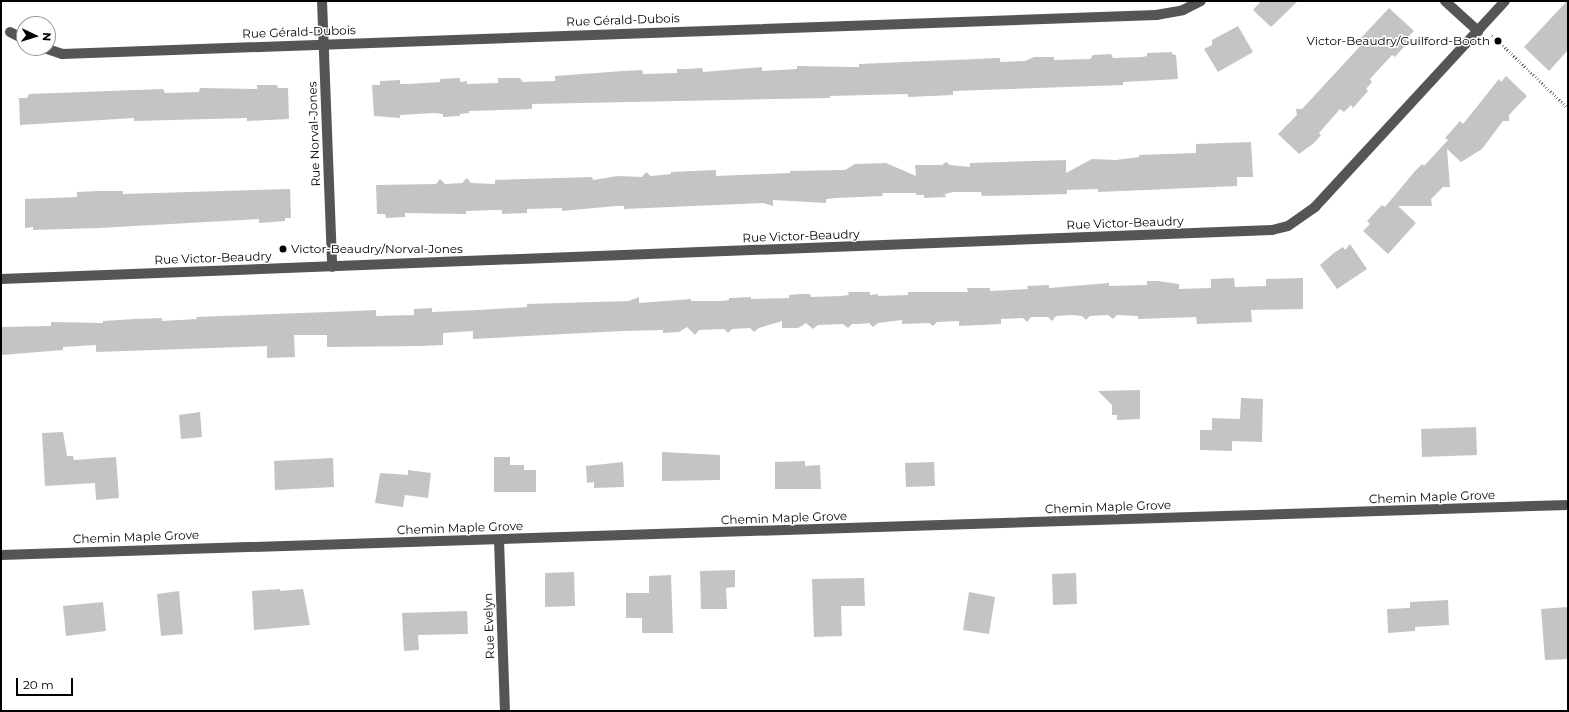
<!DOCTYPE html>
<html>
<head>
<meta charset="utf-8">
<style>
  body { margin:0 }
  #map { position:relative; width:1569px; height:712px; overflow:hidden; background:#fff; font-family:Montserrat,sans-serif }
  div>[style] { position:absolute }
  .building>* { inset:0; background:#c4c4c4 }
  .path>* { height:2.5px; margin-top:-1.25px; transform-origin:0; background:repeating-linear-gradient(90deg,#777 0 1px,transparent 0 3px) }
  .minor>* { height:10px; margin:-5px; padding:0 5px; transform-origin:5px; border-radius:5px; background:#555 }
  .dots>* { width:11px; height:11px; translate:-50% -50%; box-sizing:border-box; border:2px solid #fff; border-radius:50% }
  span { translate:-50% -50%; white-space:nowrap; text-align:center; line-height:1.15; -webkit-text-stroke:3px #fff; paint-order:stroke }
  .street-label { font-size:12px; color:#000 }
  .poi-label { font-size:12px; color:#000 }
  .right { translate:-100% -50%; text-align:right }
  .left { translate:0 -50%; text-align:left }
  .frame { position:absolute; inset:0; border:2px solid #000; pointer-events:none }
  .north { position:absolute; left:16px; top:16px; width:40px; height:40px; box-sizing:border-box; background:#fff; border:1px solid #999; border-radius:50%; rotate:94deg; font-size:11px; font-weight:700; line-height:16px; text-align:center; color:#000 }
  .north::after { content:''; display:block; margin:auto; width:14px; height:18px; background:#000; clip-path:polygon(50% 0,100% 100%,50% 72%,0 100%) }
  .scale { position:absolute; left:16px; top:678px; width:57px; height:18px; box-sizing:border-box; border:2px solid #000; border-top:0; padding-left:5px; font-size:12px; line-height:14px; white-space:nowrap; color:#000; -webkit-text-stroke:3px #fff; paint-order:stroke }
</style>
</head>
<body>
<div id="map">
  <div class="building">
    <i style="clip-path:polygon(1261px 1px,1298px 1px,1271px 27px,1253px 10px)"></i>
    <i style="clip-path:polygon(1567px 1px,1568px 50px,1549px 71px,1524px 47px)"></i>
    <i style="clip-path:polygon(1389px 8px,1414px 31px,1407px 38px,1409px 41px,1395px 57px,1392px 55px,1370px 79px,1372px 82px,1366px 89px,1368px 91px,1353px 108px,1351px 105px,1344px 112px,1340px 109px,1319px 133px,1321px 135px,1314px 143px,1299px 154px,1278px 134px,1297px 115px,1296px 109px,1302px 109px,1364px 42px,1360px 39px)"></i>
    <i style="clip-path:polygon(1238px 26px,1253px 52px,1218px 72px,1204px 49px,1212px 45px,1212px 40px)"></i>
    <i style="clip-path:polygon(1172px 52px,1172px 54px,1176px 55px,1178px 79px,1123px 82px,1123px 85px,953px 91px,953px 95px,908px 97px,908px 94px,830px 96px,830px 98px,532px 104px,532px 109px,469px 111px,469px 113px,460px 114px,460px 116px,443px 117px,443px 114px,434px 113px,400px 115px,400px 118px,374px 116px,372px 85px,380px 85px,380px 81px,400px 80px,400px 84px,408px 84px,440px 82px,440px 79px,460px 78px,460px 82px,467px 81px,467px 84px,498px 83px,498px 78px,520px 78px,523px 82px,555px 81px,555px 76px,623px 71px,642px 70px,643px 74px,677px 73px,677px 69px,688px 69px,702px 68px,703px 72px,762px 67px,762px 71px,780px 70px,797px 69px,797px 66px,852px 67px,859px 67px,859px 64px,904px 62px,1000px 58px,1000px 62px,1025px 61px,1034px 57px,1054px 57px,1054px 60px,1090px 59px,1093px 55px,1111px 54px,1113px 58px,1142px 57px,1147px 56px,1147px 53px)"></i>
    <i style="clip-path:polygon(1506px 76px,1527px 96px,1509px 115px,1509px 121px,1503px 121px,1482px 149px,1461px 162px,1447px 149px,1450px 187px,1443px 187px,1431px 199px,1432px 206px,1398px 206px,1416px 223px,1388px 254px,1363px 231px,1370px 224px,1367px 221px,1382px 205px,1385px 207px,1415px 171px,1422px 164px,1424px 166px,1448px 140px,1445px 138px,1454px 128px,1460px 121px,1463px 124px,1499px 79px,1501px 82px)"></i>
    <i style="clip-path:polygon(257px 85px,277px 85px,278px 88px,288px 88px,289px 119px,247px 121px,247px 118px,134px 121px,134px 118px,20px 125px,19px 98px,27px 98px,29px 94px,163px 89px,165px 93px,199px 92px,200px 88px,257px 89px)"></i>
    <i style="clip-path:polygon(1251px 142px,1253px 177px,1237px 177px,1237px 186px,1098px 192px,1098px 189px,1067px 190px,1067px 194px,1033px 195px,982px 196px,981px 192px,953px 192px,945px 194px,946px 197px,924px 198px,924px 195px,916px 195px,916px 193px,882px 193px,883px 196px,836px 198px,826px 199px,826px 203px,773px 200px,773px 206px,763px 203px,624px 209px,624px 206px,616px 206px,562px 211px,562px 208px,527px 209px,527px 213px,502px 214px,502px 210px,496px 210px,466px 211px,466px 214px,405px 213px,405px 217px,386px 218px,385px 214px,377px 214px,376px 185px,436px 184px,440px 179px,445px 184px,462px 183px,467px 178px,471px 183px,495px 184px,495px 180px,592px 177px,593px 180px,618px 176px,642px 177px,646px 172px,651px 176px,671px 174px,671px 172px,716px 170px,716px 176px,790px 173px,790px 171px,845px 170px,855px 164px,886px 163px,916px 176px,915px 165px,942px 165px,946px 162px,950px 165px,970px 167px,970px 163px,1066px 160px,1066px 173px,1092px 159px,1116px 160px,1139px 157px,1139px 155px,1196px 153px,1196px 144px)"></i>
    <i style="clip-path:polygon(290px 189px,291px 218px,285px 218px,285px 221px,259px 223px,259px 219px,99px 228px,33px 230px,33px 227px,25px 228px,25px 199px,77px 197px,77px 192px,99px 191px,123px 191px,123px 194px)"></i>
    <i style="clip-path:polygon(1350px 244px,1367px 269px,1337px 289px,1320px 265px,1334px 253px,1343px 247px,1345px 250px)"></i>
    <i style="clip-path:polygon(1234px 278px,1235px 287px,1266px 286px,1266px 279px,1303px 278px,1303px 309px,1251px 310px,1252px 322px,1197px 324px,1196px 317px,1138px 319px,1138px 316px,1117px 315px,1113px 319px,1108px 315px,1090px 316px,1086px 320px,1082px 316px,1072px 315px,1056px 316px,1052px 321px,1048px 317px,1031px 317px,1027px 322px,1023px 318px,1001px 319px,1001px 324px,959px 326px,959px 321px,937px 322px,933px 326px,929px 323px,902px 324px,902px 320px,878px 323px,873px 327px,869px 323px,860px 324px,852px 324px,848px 328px,843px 324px,818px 325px,813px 329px,806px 323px,798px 328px,782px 328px,782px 321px,759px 328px,754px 332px,750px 328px,732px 329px,728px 333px,724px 329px,699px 330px,695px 335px,687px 327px,679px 332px,663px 333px,663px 330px,622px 331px,473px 339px,473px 331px,443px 333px,443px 345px,422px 346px,327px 347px,327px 335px,294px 335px,295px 357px,267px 358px,267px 346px,96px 352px,96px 345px,63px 347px,63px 350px,2px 355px,1px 348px,1px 327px,51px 326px,51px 322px,103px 323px,103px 321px,135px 319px,162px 318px,162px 321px,197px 319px,196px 317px,355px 311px,376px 310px,376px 316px,414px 315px,414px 309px,432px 308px,432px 312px,479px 310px,527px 307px,527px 304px,629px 301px,639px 297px,639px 303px,691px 299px,691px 301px,722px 301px,729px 300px,729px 298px,751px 297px,751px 299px,789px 298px,789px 295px,800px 294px,810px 294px,811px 297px,841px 296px,849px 295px,848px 292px,870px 292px,870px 295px,878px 294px,878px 296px,908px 295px,908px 292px,968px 292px,967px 288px,990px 288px,990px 291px,1028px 289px,1027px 286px,1049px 285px,1049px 288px,1109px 283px,1109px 286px,1147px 285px,1147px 281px,1158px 281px,1179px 284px,1179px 289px,1211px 288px,1211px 279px)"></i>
    <i style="clip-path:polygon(1140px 390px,1140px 419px,1117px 420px,1117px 415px,1112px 415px,1112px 405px,1098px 391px)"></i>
    <i style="clip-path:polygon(1241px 398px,1263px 399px,1262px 442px,1232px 441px,1232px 451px,1200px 450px,1200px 430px,1212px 430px,1212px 418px,1240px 419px)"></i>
    <i style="clip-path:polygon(200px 412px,202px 437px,181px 439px,179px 415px)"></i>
    <i style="clip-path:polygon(1476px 427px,1477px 455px,1422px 457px,1421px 429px)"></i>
    <i style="clip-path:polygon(63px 432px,67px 456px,73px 456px,74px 460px,116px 457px,119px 498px,96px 500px,95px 483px,45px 486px,42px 433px)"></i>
    <i style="clip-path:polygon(662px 452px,720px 455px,720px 480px,662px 481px)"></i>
    <i style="clip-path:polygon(494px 457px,510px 457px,510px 465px,524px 465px,524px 470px,536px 470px,536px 492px,494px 492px)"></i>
    <i style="clip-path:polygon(333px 458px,334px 487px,275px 490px,274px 461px)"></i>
    <i style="clip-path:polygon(805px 461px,805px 466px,820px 465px,821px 489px,775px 489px,775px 462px)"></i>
    <i style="clip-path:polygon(623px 462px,624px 487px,594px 488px,594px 482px,587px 483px,586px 466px)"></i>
    <i style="clip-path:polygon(934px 462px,935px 486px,906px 487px,905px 463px)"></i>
    <i style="clip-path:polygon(408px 470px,431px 473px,428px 498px,405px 495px,403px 507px,375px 503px,380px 473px,408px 475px)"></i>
    <i style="clip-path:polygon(735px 570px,735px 587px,726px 588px,727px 609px,701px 609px,700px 571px)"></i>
    <i style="clip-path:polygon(574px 572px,575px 606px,545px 607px,545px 573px)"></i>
    <i style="clip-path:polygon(1076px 573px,1077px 604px,1053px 605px,1052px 574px)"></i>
    <i style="clip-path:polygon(671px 575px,673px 633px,642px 633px,642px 618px,626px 618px,626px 593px,649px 593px,649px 576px)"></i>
    <i style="clip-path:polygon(864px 578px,865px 606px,841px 606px,842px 636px,814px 637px,812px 579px)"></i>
    <i style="clip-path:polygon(280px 589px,280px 591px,303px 589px,310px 625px,254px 630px,252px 591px)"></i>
    <i style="clip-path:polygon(179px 591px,183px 634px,161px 636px,157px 594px)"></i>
    <i style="clip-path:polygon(969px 592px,995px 597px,989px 634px,963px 630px)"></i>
    <i style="clip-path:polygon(1448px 600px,1449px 625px,1415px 627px,1415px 631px,1388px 633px,1387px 609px,1410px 608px,1410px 602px)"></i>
    <i style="clip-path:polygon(103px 602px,106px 631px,66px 636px,63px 606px)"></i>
    <i style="clip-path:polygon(1568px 607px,1568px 659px,1545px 660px,1541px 609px)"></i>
    <i style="clip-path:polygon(467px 611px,468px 634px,418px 635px,419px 650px,404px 651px,402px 613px)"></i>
  </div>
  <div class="path">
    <i style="left:1492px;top:35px;width:105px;rotate:43.8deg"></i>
  </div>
  <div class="minor">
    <i style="left:322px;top:1px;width:266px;rotate:87.8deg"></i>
    <i style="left:1445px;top:1px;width:45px;rotate:42.3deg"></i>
    <i style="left:10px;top:32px;width:16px;rotate:27deg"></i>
    <i style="left:44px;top:48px;width:19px;rotate:18deg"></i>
    <i style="left:62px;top:54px;width:1095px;rotate:-2.04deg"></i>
    <i style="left:1156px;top:15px;width:27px;rotate:-10deg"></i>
    <i style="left:1183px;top:10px;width:20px;rotate:-27deg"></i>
    <i style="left:1px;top:279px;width:1272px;rotate:-2.21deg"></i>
    <i style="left:1272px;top:230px;width:16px;rotate:-14deg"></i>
    <i style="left:1288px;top:226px;width:33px;rotate:-35deg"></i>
    <i style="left:1315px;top:207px;width:280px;rotate:-47.3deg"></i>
    <i style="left:499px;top:540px;width:171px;rotate:88deg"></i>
    <i style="left:1px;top:555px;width:1568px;rotate:-1.83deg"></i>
  </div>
  <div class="dots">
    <i style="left:1498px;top:41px;background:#000"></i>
    <i style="left:283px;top:249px;background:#000"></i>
  </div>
  <div class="street-label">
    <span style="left:623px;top:20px;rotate:-2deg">Rue Gérald-Dubois</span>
    <span style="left:299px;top:32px;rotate:-2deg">Rue Gérald-Dubois</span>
    <span style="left:314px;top:134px;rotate:-92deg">Rue Norval-Jones</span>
    <span style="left:1125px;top:223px;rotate:-2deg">Rue Victor-Beaudry</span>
    <span style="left:801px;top:236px;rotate:-2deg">Rue Victor-Beaudry</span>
    <span style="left:213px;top:258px;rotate:-2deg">Rue Victor-Beaudry</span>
    <span style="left:1432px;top:497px;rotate:-2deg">Chemin Maple Grove</span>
    <span style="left:1108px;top:507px;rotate:-2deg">Chemin Maple Grove</span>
    <span style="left:784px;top:518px;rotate:-2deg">Chemin Maple Grove</span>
    <span style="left:460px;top:528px;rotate:-2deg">Chemin Maple Grove</span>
    <span style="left:136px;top:537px;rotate:-2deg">Chemin Maple Grove</span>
    <span style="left:489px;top:626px;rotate:-92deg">Rue Evelyn</span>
  </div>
  <div class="poi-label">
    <span class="right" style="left:1490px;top:41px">Victor-Beaudry/Guilford-Booth</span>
    <span class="left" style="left:291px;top:249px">Victor-Beaudry/Norval-Jones</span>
  </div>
  <div class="frame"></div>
  <div class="north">N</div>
  <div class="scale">20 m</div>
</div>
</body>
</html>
